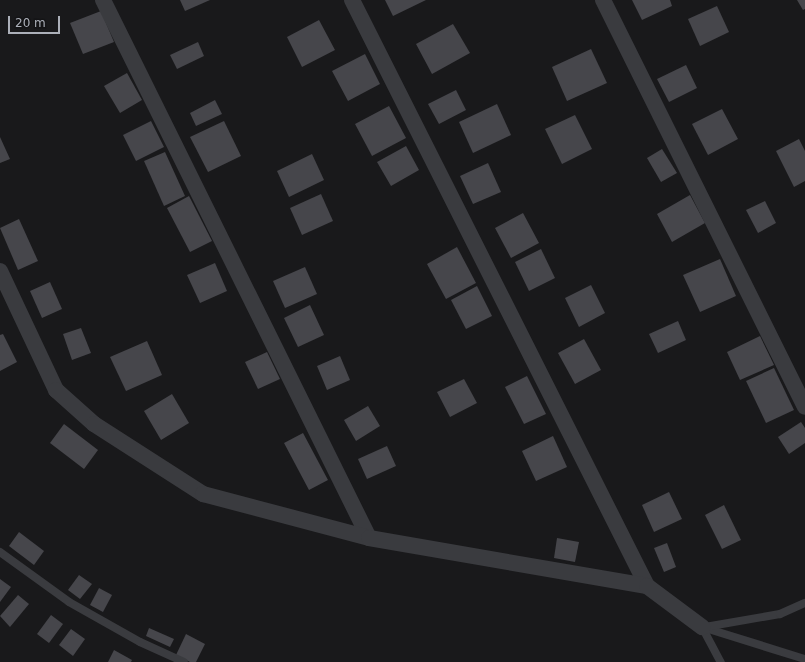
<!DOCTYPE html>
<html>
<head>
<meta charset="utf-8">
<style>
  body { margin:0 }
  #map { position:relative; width:805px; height:662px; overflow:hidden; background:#19191b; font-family:"DejaVu Sans",sans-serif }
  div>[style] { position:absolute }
  .building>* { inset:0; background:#46464b }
  .lane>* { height:8px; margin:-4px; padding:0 4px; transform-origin:4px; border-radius:4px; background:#3a3b3f }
  .street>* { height:16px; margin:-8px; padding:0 8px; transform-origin:8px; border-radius:8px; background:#3a3b3f }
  span { translate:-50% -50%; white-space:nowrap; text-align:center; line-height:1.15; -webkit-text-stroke:3.5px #141416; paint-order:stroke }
  .scale { position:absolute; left:8px; top:16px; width:52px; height:18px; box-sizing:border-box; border:2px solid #acb0b9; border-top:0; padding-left:5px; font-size:12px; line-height:14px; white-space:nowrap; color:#acb0b9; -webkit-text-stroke:3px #141416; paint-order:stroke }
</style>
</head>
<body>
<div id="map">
  <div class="building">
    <i style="clip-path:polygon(180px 0,210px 0,185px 11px)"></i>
    <i style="clip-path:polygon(385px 0,426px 0,393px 16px)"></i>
    <i style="clip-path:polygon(632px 0,670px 0,672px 6px,642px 20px)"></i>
    <i style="clip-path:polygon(797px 0,805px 0,805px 9px,803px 10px)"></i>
    <i style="clip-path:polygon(717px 6px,729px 32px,700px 46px,688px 19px)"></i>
    <i style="clip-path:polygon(101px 11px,114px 42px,83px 54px,70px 23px)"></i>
    <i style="clip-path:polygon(319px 20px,335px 50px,302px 67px,287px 37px)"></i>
    <i style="clip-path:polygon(453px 24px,470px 53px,432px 74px,416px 44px)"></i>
    <i style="clip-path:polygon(198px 42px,204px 56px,177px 69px,170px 55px)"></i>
    <i style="clip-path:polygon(591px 49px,607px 83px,567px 101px,552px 67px)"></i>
    <i style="clip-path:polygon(365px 54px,380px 84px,348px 101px,332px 71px)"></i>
    <i style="clip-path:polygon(686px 65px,697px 88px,669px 102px,657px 79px)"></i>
    <i style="clip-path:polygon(127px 73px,142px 100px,120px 113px,104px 86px)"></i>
    <i style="clip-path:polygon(456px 90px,466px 110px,439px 124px,428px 104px)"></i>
    <i style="clip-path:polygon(215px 100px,222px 114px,196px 126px,190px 113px)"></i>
    <i style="clip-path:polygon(497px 104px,511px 135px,473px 153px,459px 122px)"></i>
    <i style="clip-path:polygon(389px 106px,406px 138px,372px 156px,355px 124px)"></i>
    <i style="clip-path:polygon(722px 109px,738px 139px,708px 155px,692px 124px)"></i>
    <i style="clip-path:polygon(575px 115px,592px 149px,562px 164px,545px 129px)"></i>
    <i style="clip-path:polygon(151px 121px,164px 147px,136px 161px,123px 135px)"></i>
    <i style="clip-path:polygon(224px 121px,241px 156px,208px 172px,190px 137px)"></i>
    <i style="clip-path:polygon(0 137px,10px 159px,0 163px)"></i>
    <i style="clip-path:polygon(799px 139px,805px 151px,805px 181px,794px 187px,776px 151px)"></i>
    <i style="clip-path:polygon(406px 146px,419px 170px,391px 186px,377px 162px)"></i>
    <i style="clip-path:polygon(662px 149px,677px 173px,661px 182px,647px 158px)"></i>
    <i style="clip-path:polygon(165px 152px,185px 196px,164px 206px,144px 161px)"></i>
    <i style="clip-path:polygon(312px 154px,324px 180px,289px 197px,277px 171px)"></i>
    <i style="clip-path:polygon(488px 163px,501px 192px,473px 204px,460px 176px)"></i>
    <i style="clip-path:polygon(321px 194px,333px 221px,302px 235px,290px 208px)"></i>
    <i style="clip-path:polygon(690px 195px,705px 223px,672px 242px,657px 214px)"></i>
    <i style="clip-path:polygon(189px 196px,212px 241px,190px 252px,167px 208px)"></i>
    <i style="clip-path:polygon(765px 201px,776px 223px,758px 233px,746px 210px)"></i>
    <i style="clip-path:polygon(523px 213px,539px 243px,511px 258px,495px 228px)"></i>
    <i style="clip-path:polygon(19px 219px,38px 261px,18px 270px,0 228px)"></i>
    <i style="clip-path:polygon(457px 247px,476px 283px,446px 299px,427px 264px)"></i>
    <i style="clip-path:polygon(541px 249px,555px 278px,529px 291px,515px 262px)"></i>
    <i style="clip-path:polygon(720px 259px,736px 296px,700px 312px,683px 275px)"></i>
    <i style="clip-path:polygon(215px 263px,227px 291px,200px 303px,187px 275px)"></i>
    <i style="clip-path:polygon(305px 267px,317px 294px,285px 308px,273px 281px)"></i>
    <i style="clip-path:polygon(50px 282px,62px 309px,42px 318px,30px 291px)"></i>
    <i style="clip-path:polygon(591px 285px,605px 313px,579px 327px,565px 298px)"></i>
    <i style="clip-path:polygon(477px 286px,492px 316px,466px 329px,451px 300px)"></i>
    <i style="clip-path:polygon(310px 305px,324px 335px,298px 347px,284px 318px)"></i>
    <i style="clip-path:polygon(678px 321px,686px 340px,658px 353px,649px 334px)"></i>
    <i style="clip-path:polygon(81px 328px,91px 353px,72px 360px,63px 334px)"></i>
    <i style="clip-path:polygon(3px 334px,17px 362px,0 371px,0 335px)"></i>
    <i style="clip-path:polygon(760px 336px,774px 365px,740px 380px,727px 352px)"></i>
    <i style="clip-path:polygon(584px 339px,601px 370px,575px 384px,558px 353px)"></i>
    <i style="clip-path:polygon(147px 341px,162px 375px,126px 391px,110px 357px)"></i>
    <i style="clip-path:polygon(267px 352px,280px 379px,258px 389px,245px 362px)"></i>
    <i style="clip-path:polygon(340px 356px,350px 380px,327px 390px,317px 366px)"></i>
    <i style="clip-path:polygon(774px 368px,794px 410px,766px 423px,746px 381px)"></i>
    <i style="clip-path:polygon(527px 376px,546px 414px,524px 424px,505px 387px)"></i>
    <i style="clip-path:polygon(464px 379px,477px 403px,450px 417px,437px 392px)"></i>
    <i style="clip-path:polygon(172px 394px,189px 423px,161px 440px,144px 411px)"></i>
    <i style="clip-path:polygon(368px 406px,380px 426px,356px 441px,344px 420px)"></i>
    <i style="clip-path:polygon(801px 422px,805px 428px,805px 443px,789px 454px,778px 437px)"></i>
    <i style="clip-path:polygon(64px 424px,98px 450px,84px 469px,50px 443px)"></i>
    <i style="clip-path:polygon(303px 433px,328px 480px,309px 490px,284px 443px)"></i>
    <i style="clip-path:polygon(553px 436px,567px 467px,536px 481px,522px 451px)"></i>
    <i style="clip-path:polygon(387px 446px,396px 466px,367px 479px,358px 459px)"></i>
    <i style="clip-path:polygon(669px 492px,682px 519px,654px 532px,642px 505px)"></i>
    <i style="clip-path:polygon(724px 505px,741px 540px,722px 549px,705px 515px)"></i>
    <i style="clip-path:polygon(19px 532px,44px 551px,34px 565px,9px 546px)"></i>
    <i style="clip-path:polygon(557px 538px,579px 542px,575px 562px,554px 558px)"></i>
    <i style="clip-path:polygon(667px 543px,676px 567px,664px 572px,654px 548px)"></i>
    <i style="clip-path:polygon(79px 575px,92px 584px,80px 599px,68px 590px)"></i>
    <i style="clip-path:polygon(0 579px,11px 587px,0 602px)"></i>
    <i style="clip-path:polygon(99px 588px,112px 595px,103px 612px,90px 605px)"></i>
    <i style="clip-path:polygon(18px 595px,29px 604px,10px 627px,0 616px)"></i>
    <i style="clip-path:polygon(51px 615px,63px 624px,49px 643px,37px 634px)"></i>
    <i style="clip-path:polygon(149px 628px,174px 639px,170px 647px,146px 636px)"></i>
    <i style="clip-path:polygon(71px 629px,85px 639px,73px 656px,59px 645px)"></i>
    <i style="clip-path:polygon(186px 634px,205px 644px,196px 662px,190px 662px,176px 655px)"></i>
    <i style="clip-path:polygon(114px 650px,132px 660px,131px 662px,108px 662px)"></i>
  </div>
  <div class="lane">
    <i style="left:0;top:552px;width:85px;rotate:35.9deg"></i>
    <i style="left:69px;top:602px;width:81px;rotate:29.4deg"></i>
    <i style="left:140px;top:642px;width:48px;rotate:24.4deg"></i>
    <i style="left:702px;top:627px;width:108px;rotate:17.3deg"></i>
    <i style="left:702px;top:627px;width:40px;rotate:62deg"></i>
    <i style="left:705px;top:627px;width:76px;rotate:-9.8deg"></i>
    <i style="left:780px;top:614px;width:27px;rotate:-24deg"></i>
  </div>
  <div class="street">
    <i style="left:103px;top:0;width:600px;rotate:63.69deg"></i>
    <i style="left:352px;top:0;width:656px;rotate:63.28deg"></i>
    <i style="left:603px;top:0;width:454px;rotate:63.6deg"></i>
    <i style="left:0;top:271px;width:132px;rotate:64.8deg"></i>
    <i style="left:56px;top:390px;width:51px;rotate:41.8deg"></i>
    <i style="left:94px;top:424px;width:130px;rotate:32.7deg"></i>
    <i style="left:203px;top:494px;width:172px;rotate:14.8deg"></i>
    <i style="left:369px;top:538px;width:282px;rotate:9.8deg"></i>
    <i style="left:647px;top:586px;width:69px;rotate:36.7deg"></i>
  </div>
  <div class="scale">20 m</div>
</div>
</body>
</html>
